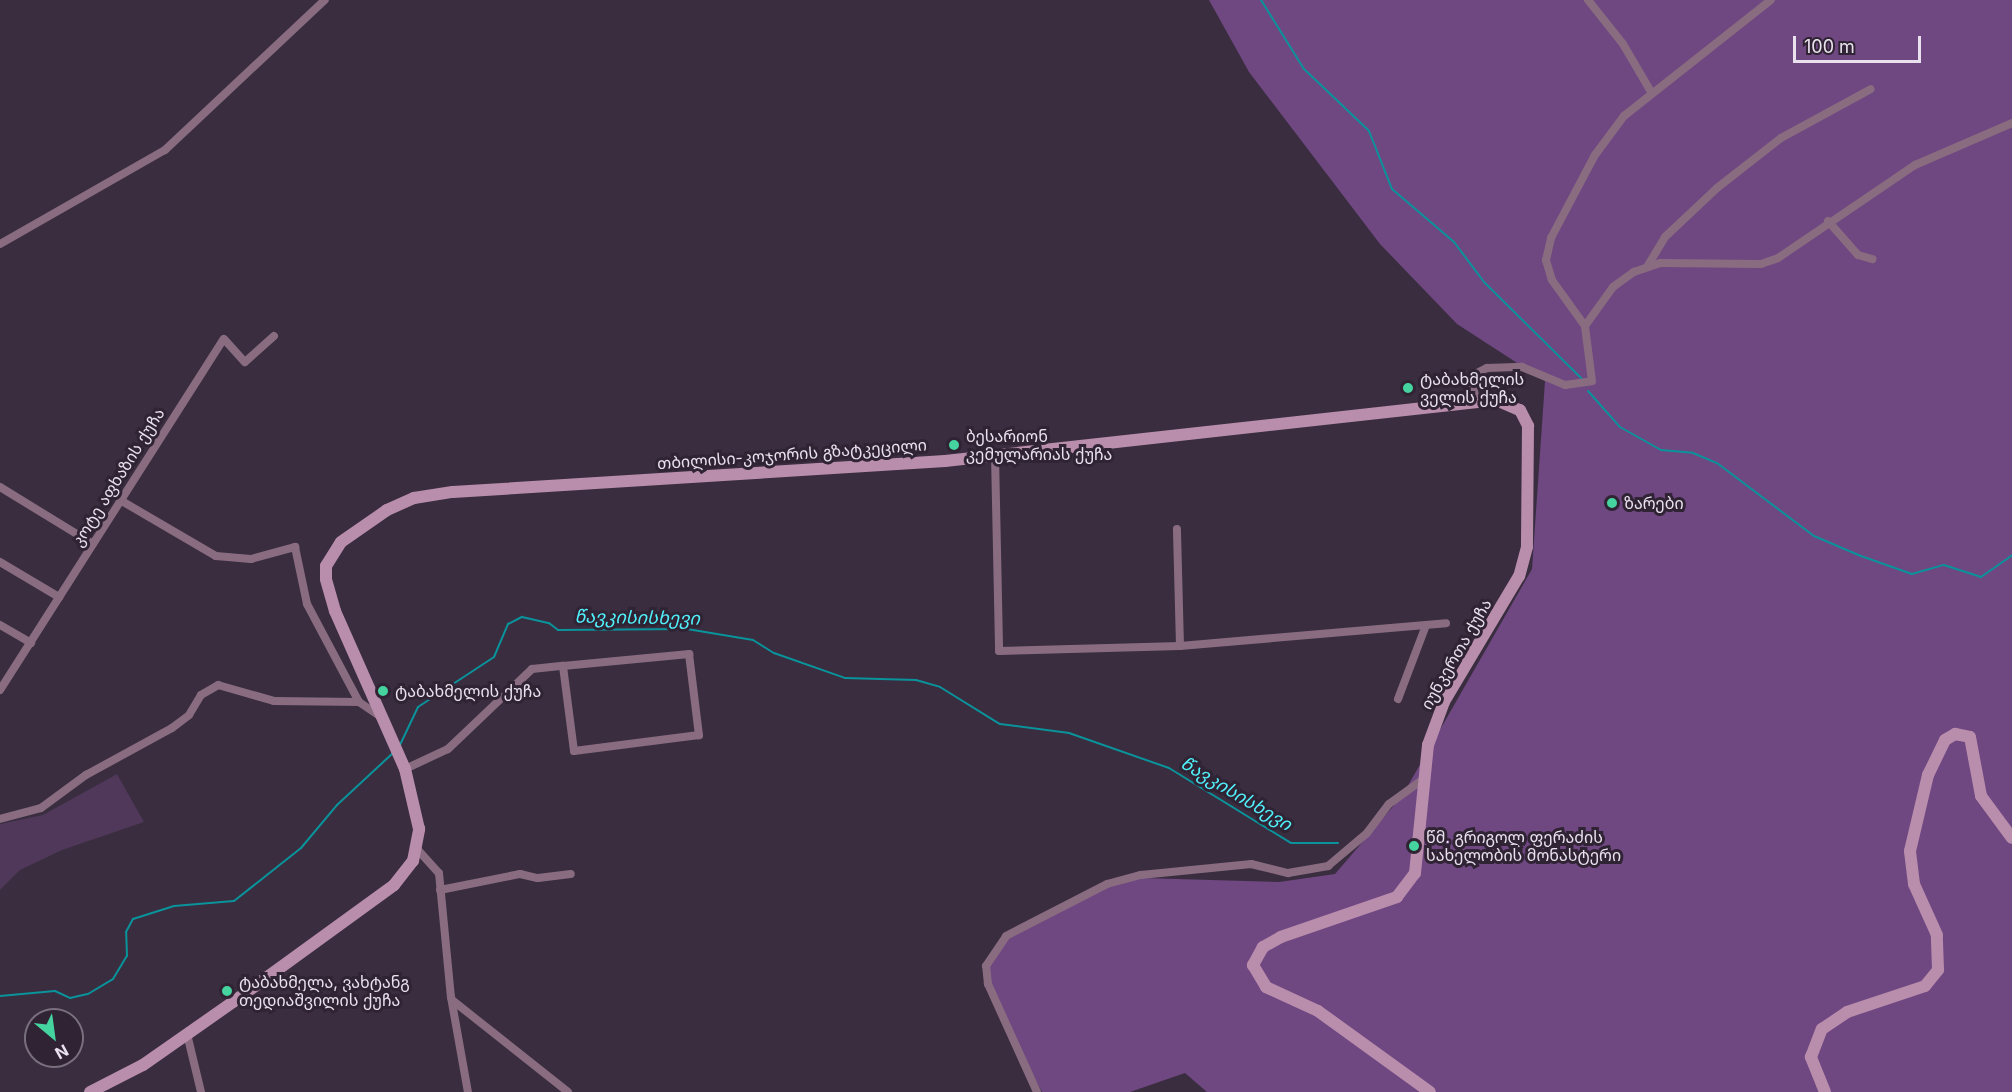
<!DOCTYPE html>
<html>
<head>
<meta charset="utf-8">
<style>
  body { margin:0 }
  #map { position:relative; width:2012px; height:1092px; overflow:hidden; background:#392d3f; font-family:Inter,"Noto Sans Georgian",sans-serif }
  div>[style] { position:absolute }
  .green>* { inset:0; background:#4f385a }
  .forest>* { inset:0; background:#6f4781 }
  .stream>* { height:2px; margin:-1px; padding:0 1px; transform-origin:1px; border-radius:1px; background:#0a939b }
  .street>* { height:8px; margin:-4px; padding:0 4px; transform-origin:4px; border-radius:4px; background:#896c80 }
  .secondary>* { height:12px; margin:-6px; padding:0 6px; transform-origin:6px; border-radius:6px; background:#b98dac }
  .dots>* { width:16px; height:16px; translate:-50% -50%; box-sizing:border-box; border:3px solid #2f2334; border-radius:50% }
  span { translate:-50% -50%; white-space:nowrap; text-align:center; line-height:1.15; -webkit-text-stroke:6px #2f2334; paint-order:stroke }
  .poi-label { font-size:16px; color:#e9e1ed }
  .left { translate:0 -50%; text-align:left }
  .street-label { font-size:16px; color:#e9e1ed }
  .water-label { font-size:18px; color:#51f2fc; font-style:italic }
  .north { position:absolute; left:24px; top:1008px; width:60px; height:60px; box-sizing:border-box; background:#2f2334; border:2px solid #796f7e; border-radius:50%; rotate:151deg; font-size:16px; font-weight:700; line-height:24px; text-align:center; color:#e9e1ed }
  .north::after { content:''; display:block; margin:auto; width:21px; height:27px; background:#45d49f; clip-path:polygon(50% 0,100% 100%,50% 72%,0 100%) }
  .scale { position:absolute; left:1793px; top:36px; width:128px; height:27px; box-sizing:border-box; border:3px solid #e9e1ed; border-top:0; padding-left:8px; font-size:18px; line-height:21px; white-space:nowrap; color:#e9e1ed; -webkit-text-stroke:4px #2f2334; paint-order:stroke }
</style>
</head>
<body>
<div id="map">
  <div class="green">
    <i style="clip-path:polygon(117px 774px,144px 822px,62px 850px,20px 870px,0 890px,0 824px,43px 815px)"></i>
  </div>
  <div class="forest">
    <i style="clip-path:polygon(1209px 0,2012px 0,2012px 1092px,1207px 1092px,1185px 1073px,1130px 1092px,1042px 1092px,999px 1013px,989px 984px,989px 965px,1007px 938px,1108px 886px,1142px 878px,1279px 882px,1335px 874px,1402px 796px,1532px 569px,1545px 381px,1457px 324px,1380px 244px,1249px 72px)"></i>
  </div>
  <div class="stream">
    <i style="left:1261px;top:0;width:81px;rotate:58.1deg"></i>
    <i style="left:1304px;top:69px;width:90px;rotate:43.6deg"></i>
    <i style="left:1369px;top:131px;width:62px;rotate:68.4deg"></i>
    <i style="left:1392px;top:189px;width:82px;rotate:40.5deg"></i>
    <i style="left:1454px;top:242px;width:50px;rotate:53.1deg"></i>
    <i style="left:1484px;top:282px;width:138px;rotate:44.7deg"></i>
    <i style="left:1588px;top:391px;width:48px;rotate:48.4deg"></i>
    <i style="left:1620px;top:427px;width:47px;rotate:29.3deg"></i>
    <i style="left:1661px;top:450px;width:32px;rotate:5deg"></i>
    <i style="left:1693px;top:453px;width:26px;rotate:23deg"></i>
    <i style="left:1717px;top:463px;width:121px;rotate:37deg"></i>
    <i style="left:1814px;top:536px;width:51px;rotate:23.1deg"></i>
    <i style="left:1861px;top:556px;width:54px;rotate:19.4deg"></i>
    <i style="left:1912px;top:574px;width:33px;rotate:-16deg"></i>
    <i style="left:1944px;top:565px;width:39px;rotate:18deg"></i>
    <i style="left:1981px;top:577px;width:38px;rotate:-35deg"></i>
    <i style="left:399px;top:747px;width:44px;rotate:-64.6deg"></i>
    <i style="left:418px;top:707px;width:91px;rotate:-33.3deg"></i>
    <i style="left:494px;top:657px;width:36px;rotate:-67deg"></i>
    <i style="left:508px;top:624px;width:16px;rotate:-27deg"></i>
    <i style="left:522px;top:617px;width:28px;rotate:13deg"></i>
    <i style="left:549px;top:623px;width:11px;rotate:38deg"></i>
    <i style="left:558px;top:630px;width:129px;rotate:-0.4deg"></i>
    <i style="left:687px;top:629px;width:67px;rotate:9.5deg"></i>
    <i style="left:753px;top:640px;width:25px;rotate:32deg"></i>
    <i style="left:774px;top:653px;width:75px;rotate:19.4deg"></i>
    <i style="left:845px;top:678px;width:71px;rotate:1.6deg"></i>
    <i style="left:916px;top:680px;width:25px;rotate:16deg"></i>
    <i style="left:940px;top:687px;width:70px;rotate:31.7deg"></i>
    <i style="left:1000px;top:724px;width:70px;rotate:7.4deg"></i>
    <i style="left:1069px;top:733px;width:106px;rotate:19.3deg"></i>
    <i style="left:1169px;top:768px;width:143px;rotate:31.6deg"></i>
    <i style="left:1291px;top:843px;width:47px"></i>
    <i style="left:0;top:996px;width:55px;rotate:-5.2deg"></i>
    <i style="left:55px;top:991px;width:17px;rotate:25deg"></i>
    <i style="left:70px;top:998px;width:18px;rotate:-13deg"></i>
    <i style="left:88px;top:994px;width:29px;rotate:-31deg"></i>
    <i style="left:113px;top:979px;width:27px;rotate:-59deg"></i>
    <i style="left:127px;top:956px;width:24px;rotate:-92deg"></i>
    <i style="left:126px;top:932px;width:15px;rotate:-62deg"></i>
    <i style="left:133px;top:919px;width:43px;rotate:-17.6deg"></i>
    <i style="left:174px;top:906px;width:60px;rotate:-4.8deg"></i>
    <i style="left:234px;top:901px;width:85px;rotate:-38.3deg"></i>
    <i style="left:301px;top:848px;width:56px;rotate:-50.1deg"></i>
    <i style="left:337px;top:805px;width:76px;rotate:-42.9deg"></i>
  </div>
  <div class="street">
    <i style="left:1588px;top:0;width:56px;rotate:51.5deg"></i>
    <i style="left:1623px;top:44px;width:56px;rotate:59.7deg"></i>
    <i style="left:1828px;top:221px;width:45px;rotate:48.6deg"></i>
    <i style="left:1858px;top:255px;width:15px;rotate:16deg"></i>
    <i style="left:0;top:244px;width:190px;rotate:-29.7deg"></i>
    <i style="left:165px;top:150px;width:219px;rotate:-43.2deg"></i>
    <i style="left:1647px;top:267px;width:35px;rotate:-59deg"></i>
    <i style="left:1665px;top:237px;width:71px;rotate:-43.3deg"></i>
    <i style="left:1717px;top:188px;width:81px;rotate:-38deg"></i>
    <i style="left:1781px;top:138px;width:102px;rotate:-28.6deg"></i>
    <i style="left:1585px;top:326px;width:57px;rotate:-125.7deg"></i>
    <i style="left:1552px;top:280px;width:21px;rotate:-107deg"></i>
    <i style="left:1546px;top:260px;width:23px;rotate:-77deg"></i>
    <i style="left:1551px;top:238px;width:94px;rotate:-62.1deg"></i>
    <i style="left:1595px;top:155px;width:49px;rotate:-53.4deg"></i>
    <i style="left:1624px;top:116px;width:187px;rotate:-38.3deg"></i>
    <i style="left:1476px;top:401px;width:25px;rotate:-101deg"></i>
    <i style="left:1471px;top:376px;width:18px;rotate:-27deg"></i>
    <i style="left:1487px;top:368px;width:35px;rotate:-2deg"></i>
    <i style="left:1522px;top:367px;width:47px;rotate:22.7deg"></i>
    <i style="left:1565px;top:385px;width:27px;rotate:-8deg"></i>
    <i style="left:1592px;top:381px;width:55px;rotate:-97.3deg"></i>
    <i style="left:1585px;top:326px;width:48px;rotate:-54.3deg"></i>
    <i style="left:1613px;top:287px;width:26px;rotate:-36deg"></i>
    <i style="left:1634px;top:272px;width:28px;rotate:-19deg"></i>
    <i style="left:1660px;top:263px;width:101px;rotate:0.6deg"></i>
    <i style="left:1761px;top:264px;width:18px;rotate:-19deg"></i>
    <i style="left:1778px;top:258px;width:166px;rotate:-34.2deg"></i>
    <i style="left:1915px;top:165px;width:106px;rotate:-23.4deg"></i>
    <i style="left:995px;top:455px;width:196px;rotate:88.8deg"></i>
    <i style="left:999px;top:651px;width:181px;rotate:-1.6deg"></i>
    <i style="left:1180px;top:646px;width:117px;rotate:-91.5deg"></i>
    <i style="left:0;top:487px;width:109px;rotate:31.5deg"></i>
    <i style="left:120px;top:500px;width:111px;rotate:30.3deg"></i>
    <i style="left:216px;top:556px;width:35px;rotate:5deg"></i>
    <i style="left:251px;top:559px;width:46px;rotate:-15.3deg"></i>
    <i style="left:295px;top:547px;width:58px;rotate:78.1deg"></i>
    <i style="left:307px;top:604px;width:111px;rotate:62deg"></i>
    <i style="left:359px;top:702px;width:27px;rotate:34deg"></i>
    <i style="left:0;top:562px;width:69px;rotate:30.7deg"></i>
    <i style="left:0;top:625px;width:36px;rotate:30deg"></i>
    <i style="left:1180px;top:646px;width:267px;rotate:-4.9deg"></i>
    <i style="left:0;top:690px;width:416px;rotate:-57.5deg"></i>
    <i style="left:224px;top:339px;width:31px;rotate:48deg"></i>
    <i style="left:245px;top:362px;width:39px;rotate:-42deg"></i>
    <i style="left:1398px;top:699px;width:76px;rotate:-69.2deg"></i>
    <i style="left:405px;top:769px;width:47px;rotate:-24.9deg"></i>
    <i style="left:448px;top:749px;width:116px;rotate:-43.6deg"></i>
    <i style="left:532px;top:669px;width:31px;rotate:-6deg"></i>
    <i style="left:563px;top:666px;width:127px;rotate:-5.4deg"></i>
    <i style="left:689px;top:654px;width:82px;rotate:83deg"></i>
    <i style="left:699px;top:735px;width:126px;rotate:172.7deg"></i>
    <i style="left:574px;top:751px;width:86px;rotate:-97.4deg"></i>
    <i style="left:0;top:819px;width:42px;rotate:-15deg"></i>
    <i style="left:41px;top:808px;width:56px;rotate:-36.3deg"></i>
    <i style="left:86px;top:775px;width:98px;rotate:-28.7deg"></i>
    <i style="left:172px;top:728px;width:21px;rotate:-37deg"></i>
    <i style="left:189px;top:715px;width:23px;rotate:-59deg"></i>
    <i style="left:201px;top:695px;width:20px;rotate:-30deg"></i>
    <i style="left:218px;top:685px;width:58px;rotate:15.9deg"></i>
    <i style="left:274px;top:701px;width:85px;rotate:0.7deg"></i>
    <i style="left:418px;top:850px;width:31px;rotate:48deg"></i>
    <i style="left:439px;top:873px;width:125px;rotate:84.5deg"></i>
    <i style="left:451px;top:997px;width:97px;rotate:79.9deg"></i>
    <i style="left:440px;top:890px;width:82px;rotate:-11.3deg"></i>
    <i style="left:520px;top:874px;width:18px;rotate:13deg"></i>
    <i style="left:538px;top:878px;width:33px;rotate:-7deg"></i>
    <i style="left:452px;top:1000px;width:148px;rotate:38.4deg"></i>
    <i style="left:187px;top:1034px;width:60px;rotate:76.4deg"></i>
    <i style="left:1037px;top:1092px;width:119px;rotate:-114.4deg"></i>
    <i style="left:988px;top:984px;width:18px;rotate:-96deg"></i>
    <i style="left:986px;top:966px;width:36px;rotate:-56deg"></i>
    <i style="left:1006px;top:936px;width:114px;rotate:-27.2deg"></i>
    <i style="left:1107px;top:884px;width:35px;rotate:-15deg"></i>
    <i style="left:1141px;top:875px;width:111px;rotate:-5.7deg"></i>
    <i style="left:1251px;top:864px;width:38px;rotate:14deg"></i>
    <i style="left:1288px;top:873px;width:41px;rotate:-9.9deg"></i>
    <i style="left:1328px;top:866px;width:51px;rotate:-40.2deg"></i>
    <i style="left:1367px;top:833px;width:36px;rotate:-53deg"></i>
    <i style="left:1389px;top:804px;width:41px;rotate:-36deg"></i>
  </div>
  <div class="secondary">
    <i style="left:90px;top:1092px;width:59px;rotate:-27deg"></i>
    <i style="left:143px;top:1065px;width:110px;rotate:-35deg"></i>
    <i style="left:233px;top:1002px;width:199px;rotate:-36deg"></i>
    <i style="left:394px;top:885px;width:31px;rotate:-52deg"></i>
    <i style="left:413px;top:861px;width:33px;rotate:-79deg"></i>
    <i style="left:419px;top:829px;width:62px;rotate:-103.1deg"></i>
    <i style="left:405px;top:769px;width:173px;rotate:-113.9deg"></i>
    <i style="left:335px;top:611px;width:33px;rotate:-106deg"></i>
    <i style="left:326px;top:579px;width:13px;rotate:-90deg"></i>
    <i style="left:326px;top:566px;width:28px;rotate:-58deg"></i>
    <i style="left:341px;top:542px;width:56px;rotate:-34.8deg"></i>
    <i style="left:387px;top:510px;width:30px;rotate:-24deg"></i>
    <i style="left:414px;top:498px;width:39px;rotate:-9deg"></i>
    <i style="left:453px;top:492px;width:493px;rotate:-3.6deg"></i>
    <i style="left:945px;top:461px;width:554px;rotate:-6.32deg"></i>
    <i style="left:1496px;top:400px;width:26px;rotate:23deg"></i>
    <i style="left:1520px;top:410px;width:18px;rotate:63deg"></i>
    <i style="left:1528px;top:426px;width:121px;rotate:90.5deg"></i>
    <i style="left:1527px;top:547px;width:30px;rotate:105deg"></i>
    <i style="left:1519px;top:576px;width:147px;rotate:120.8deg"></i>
    <i style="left:1444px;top:702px;width:46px;rotate:110.4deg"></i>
    <i style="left:1428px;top:745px;width:129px;rotate:95.8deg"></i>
    <i style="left:1415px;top:873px;width:30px;rotate:127deg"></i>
    <i style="left:1397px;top:897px;width:123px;rotate:161deg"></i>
    <i style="left:1281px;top:937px;width:21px;rotate:151deg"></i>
    <i style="left:1263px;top:947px;width:21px;rotate:119deg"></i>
    <i style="left:1253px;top:965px;width:26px;rotate:59deg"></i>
    <i style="left:1266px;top:987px;width:57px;rotate:24.8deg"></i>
    <i style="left:1318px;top:1011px;width:138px;rotate:35.9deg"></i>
    <i style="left:1825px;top:1092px;width:38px;rotate:-112deg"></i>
    <i style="left:1811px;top:1057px;width:30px;rotate:-69deg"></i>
    <i style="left:1822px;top:1029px;width:30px;rotate:-34deg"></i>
    <i style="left:1847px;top:1012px;width:82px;rotate:-18.4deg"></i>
    <i style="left:1925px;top:986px;width:21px;rotate:-51deg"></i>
    <i style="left:1938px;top:970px;width:35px;rotate:-92deg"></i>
    <i style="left:1937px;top:935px;width:56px;rotate:-114.3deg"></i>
    <i style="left:1914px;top:884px;width:33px;rotate:-97deg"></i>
    <i style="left:1910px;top:851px;width:78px;rotate:-76.7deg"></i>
    <i style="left:1928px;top:775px;width:39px;rotate:-64deg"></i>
    <i style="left:1945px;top:740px;width:12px;rotate:-31deg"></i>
    <i style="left:1955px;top:734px;width:15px;rotate:11deg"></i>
    <i style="left:1970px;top:737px;width:60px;rotate:79.4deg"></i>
    <i style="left:1981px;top:796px;width:52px;rotate:53.6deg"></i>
  </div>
  <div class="dots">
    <i style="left:1408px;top:388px;background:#45d49f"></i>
    <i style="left:954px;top:445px;background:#45d49f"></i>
    <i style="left:1612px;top:503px;background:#45d49f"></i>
    <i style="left:383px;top:691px;background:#45d49f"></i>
    <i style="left:1414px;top:846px;background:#45d49f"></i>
    <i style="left:227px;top:991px;background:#45d49f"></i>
  </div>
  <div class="poi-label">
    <span class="left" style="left:1420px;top:388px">ტაბახმელის<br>ველის ქუჩა</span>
    <span class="left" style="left:966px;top:445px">ბესარიონ<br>კემულარიას ქუჩა</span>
    <span class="left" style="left:1624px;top:503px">ზარები</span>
    <span class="left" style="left:395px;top:691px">ტაბახმელის ქუჩა</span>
    <span class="left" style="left:1426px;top:846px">წმ. გრიგოლ ფერაძის<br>სახელობის მონასტერი</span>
    <span class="left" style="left:239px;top:991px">ტაბახმელა, ვახტანგ<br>თედიაშვილის ქუჩა</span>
  </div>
  <div class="street-label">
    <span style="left:792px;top:454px;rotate:-4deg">თბილისი-კოჯორის გზატკეცილი</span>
    <span style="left:118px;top:477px;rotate:-58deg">კოტე აფხაზის ქუჩა</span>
    <span style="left:1456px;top:654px;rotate:-60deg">იუნკერთა ქუჩა</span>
  </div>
  <div class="water-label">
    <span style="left:637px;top:618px;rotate:1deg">წავკისისხევი</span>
    <span style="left:1236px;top:794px;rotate:31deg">წავკისისხევი</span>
  </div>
  <div class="north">N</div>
  <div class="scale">100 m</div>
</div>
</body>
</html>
